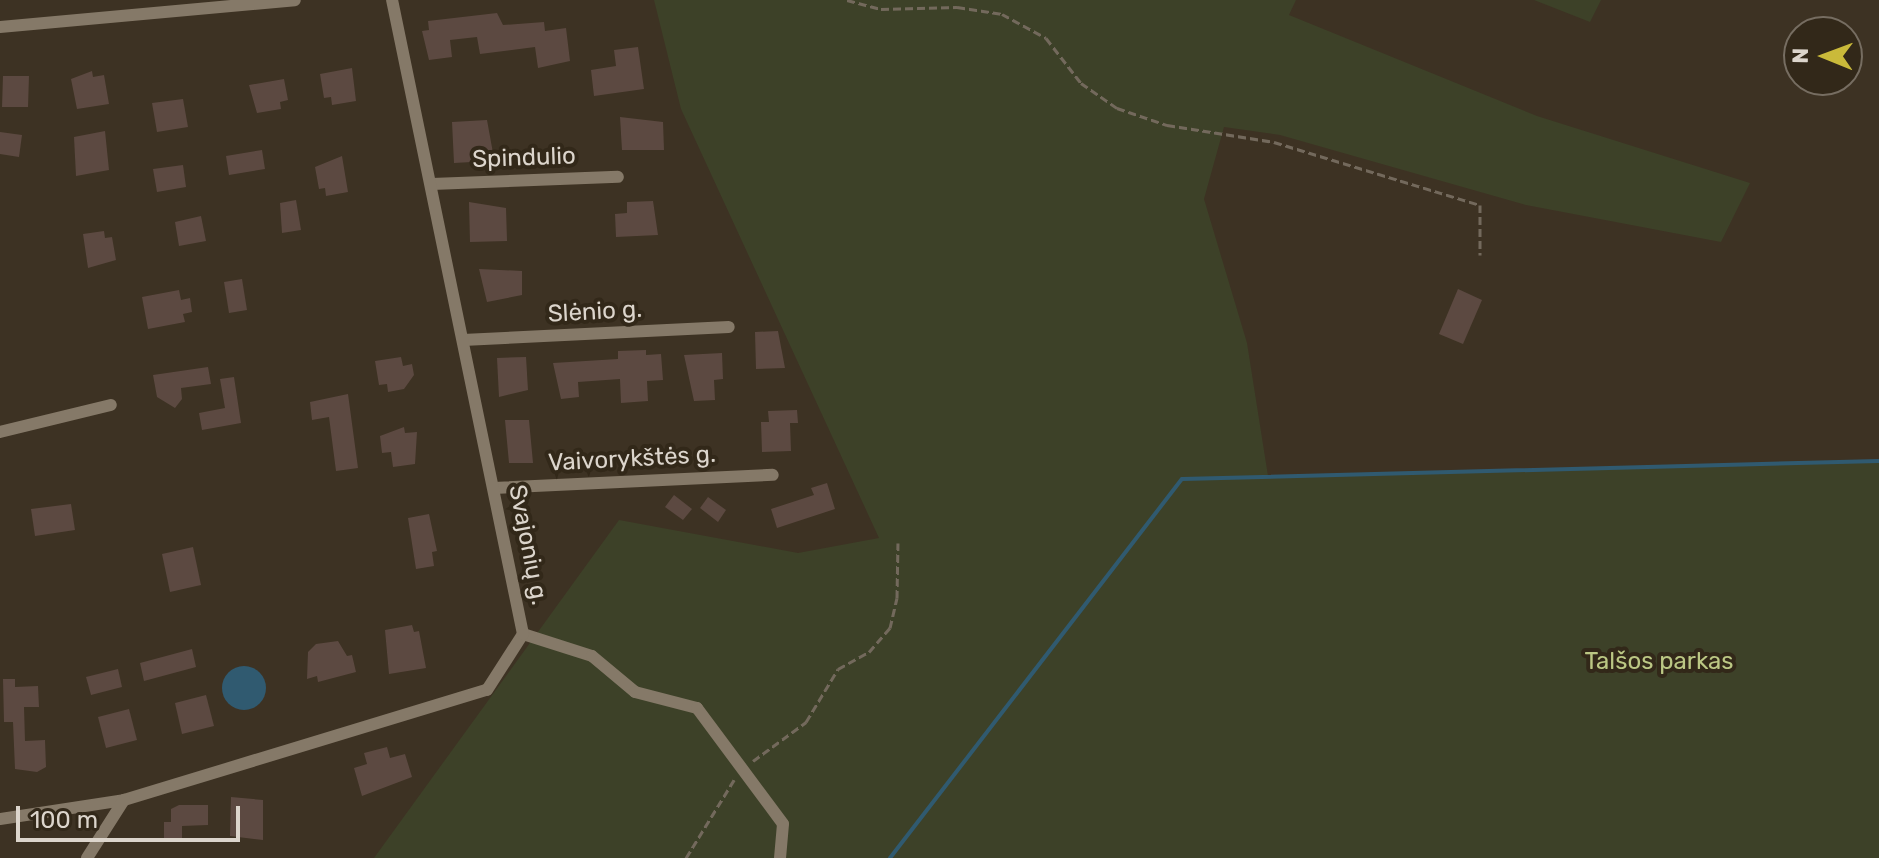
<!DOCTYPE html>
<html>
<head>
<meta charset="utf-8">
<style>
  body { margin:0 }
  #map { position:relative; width:1879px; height:858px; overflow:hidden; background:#3d3223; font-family:Rubik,sans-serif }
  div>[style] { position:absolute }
  .green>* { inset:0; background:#3d4128 }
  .water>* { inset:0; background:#305a70 }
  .round { border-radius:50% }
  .stream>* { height:4px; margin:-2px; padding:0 2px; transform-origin:2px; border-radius:2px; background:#305a70 }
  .building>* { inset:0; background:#5c4941 }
  .path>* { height:3px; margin-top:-1.5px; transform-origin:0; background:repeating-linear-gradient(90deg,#73695c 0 8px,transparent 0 12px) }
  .street>* { height:12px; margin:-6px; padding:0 6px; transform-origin:6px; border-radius:6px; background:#857968 }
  span { translate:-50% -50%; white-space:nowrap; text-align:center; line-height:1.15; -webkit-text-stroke:8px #322819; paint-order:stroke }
  .street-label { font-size:24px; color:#dcd5cc }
  .park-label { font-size:24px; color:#bbc784 }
  .north { position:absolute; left:1783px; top:16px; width:80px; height:80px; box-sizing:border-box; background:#322819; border:2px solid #766d61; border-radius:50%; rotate:271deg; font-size:22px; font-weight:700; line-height:32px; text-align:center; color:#dcd5cc }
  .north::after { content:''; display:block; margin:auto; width:28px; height:36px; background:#caba3a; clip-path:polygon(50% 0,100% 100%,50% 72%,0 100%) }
  .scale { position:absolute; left:16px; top:806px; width:224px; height:36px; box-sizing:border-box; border:4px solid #dcd5cc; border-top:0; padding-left:10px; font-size:24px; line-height:28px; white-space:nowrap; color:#dcd5cc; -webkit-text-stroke:6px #322819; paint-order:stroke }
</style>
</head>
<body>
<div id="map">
  <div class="green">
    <i style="clip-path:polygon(654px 0,1296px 0,1289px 15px,1537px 116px,1750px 183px,1721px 242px,1526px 205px,1280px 135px,1224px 127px,1204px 199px,1247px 343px,1268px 476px,1879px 461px,1879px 858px,374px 858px,619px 520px,798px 553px,879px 538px,681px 109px)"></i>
    <i style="clip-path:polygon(1534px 0,1601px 0,1590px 22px)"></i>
  </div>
  <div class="water">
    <i class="round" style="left:222px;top:666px;width:44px;height:44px"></i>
  </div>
  <div class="stream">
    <i style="left:890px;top:858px;width:478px;rotate:-52.4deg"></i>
    <i style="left:1182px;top:479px;width:697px;rotate:-1.48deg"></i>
  </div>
  <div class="building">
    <i style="clip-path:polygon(497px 13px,503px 25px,544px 22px,545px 31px,566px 28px,570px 61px,538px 68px,535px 47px,480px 54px,477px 37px,450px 40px,452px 57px,429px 60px,422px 31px,429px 30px,428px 21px)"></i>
    <i style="clip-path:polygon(638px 47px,644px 89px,594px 96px,591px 70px,616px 66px,614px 50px)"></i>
    <i style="clip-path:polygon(352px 68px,356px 101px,332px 105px,331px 97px,324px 98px,320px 74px)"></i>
    <i style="clip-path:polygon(92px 71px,93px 77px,104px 75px,109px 104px,77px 109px,71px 79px)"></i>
    <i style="clip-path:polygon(3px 76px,29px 76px,28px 107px,2px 107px)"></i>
    <i style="clip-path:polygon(284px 79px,288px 100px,280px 102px,281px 109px,257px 113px,249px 85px)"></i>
    <i style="clip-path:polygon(183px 99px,188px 127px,157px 132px,152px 103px)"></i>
    <i style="clip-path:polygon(620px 117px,663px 122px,664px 150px,622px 150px)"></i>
    <i style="clip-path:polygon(487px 120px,493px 153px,488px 153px,489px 161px,454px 163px,452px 122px)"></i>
    <i style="clip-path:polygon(105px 131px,109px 170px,76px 176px,74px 137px)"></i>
    <i style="clip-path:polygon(0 132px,22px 135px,19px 157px,0 154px)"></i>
    <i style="clip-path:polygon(262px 150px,265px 169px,229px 175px,226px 156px)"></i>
    <i style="clip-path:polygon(342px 156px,348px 192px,326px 196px,325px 188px,319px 189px,315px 167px)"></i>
    <i style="clip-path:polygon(183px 165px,186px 187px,157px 192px,153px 169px)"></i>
    <i style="clip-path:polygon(296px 200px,301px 230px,282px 233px,280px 203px)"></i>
    <i style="clip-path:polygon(653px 201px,658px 235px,616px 237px,615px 214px,627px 213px,627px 202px)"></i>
    <i style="clip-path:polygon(469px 202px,506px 208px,507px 241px,470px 242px)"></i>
    <i style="clip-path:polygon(201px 216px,206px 241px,179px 246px,175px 222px)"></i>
    <i style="clip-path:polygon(104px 231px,105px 238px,112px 237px,116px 260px,88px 268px,83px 234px)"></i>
    <i style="clip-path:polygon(479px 269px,522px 271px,522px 295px,487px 302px)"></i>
    <i style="clip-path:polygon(242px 279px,247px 310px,229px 313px,224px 282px)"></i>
    <i style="clip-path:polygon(1458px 289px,1482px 300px,1463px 344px,1439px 334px)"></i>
    <i style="clip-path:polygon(179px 290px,181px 300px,190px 298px,192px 312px,183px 314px,185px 322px,148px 329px,142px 297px)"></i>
    <i style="clip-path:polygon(778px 331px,785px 368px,756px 369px,755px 332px)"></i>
    <i style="clip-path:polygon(646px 350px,646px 355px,661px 354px,663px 380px,647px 381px,648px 401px,621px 403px,620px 379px,578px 382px,579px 397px,561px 399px,553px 363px,618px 359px,618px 351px)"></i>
    <i style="clip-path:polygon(722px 353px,723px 379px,714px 380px,715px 400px,694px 401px,684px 355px)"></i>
    <i style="clip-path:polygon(401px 357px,403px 366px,412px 364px,414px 375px,404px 389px,388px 392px,387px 384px,379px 385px,375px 361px)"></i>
    <i style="clip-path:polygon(526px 357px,528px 390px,499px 397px,497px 358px)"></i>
    <i style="clip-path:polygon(208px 367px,211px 384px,181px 388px,182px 399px,175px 408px,157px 397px,153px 375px)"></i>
    <i style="clip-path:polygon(234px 377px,241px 423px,202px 430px,199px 413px,225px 408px,220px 379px)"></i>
    <i style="clip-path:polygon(348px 394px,358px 468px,336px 471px,329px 417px,312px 420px,310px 402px)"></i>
    <i style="clip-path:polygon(797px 410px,798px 423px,790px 423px,791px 451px,762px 452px,761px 422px,769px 422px,768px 411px)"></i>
    <i style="clip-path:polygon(505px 420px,529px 420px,533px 463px,509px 463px)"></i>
    <i style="clip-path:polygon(404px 427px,405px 433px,417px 432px,415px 464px,393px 467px,391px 452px,382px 453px,380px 436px)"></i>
    <i style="clip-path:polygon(827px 483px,835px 509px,777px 528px,771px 509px,814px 495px,811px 488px)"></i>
    <i style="clip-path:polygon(674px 495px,692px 509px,683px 520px,665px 507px)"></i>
    <i style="clip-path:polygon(708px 497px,726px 510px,718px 522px,700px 508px)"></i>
    <i style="clip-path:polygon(71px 504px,75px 530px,35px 536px,31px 509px)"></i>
    <i style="clip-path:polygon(429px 514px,437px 551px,432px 552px,434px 566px,416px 569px,408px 518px)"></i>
    <i style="clip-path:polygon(193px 547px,201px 585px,170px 592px,162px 554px)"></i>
    <i style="clip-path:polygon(412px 625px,414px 632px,419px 631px,426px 668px,389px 674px,385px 630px)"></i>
    <i style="clip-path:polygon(338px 641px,347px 656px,352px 655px,356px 672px,318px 682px,317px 676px,307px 679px,308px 652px,316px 644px)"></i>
    <i style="clip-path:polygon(192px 649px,196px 667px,144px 681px,140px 663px)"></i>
    <i style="clip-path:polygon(118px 669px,122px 687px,91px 695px,86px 677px)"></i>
    <i style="clip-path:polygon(3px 679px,15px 679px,15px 687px,38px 686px,39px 707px,24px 707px,25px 741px,45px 740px,46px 767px,37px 772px,15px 769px,13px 722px,4px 722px)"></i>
    <i style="clip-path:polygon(206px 695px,214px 726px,182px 734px,175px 703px)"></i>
    <i style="clip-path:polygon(129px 709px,137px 740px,106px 748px,98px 717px)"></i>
    <i style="clip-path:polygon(387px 747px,390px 758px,405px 754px,412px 777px,362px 796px,354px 768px,367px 764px,364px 753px)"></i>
    <i style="clip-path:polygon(231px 797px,263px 800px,263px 840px,230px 836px)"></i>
    <i style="clip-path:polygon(179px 805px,208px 805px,208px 825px,182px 826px,182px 840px,164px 840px,164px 822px,171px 822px,171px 809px)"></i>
  </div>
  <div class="path">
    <i style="left:847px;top:0;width:35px;rotate:15deg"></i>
    <i style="left:881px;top:9px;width:76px;rotate:-1.5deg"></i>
    <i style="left:957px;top:7px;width:46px;rotate:8.8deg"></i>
    <i style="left:1002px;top:14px;width:50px;rotate:28.6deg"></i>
    <i style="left:1046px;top:38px;width:57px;rotate:52.1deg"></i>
    <i style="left:1081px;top:83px;width:44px;rotate:34.8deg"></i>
    <i style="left:1117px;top:108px;width:53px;rotate:18.8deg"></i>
    <i style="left:1167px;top:125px;width:108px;rotate:9deg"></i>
    <i style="left:1274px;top:142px;width:215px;rotate:17deg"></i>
    <i style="left:1480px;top:205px;width:50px;rotate:90deg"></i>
    <i style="left:753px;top:761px;width:66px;rotate:-36.3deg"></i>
    <i style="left:806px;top:722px;width:62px;rotate:-58.9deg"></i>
    <i style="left:838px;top:669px;width:35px;rotate:-29deg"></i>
    <i style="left:869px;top:652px;width:32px;rotate:-49deg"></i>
    <i style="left:890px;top:628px;width:31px;rotate:-77deg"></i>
    <i style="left:897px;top:598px;width:55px;rotate:-89deg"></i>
    <i style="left:686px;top:858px;width:92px;rotate:-58.4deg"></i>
  </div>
  <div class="street">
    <i style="left:0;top:27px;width:296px;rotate:-5.2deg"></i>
    <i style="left:432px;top:184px;width:186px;rotate:-2.2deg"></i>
    <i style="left:463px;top:340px;width:266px;rotate:-2.8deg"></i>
    <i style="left:0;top:432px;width:114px;rotate:-13.7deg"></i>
    <i style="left:494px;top:488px;width:279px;rotate:-2.7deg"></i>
    <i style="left:523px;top:634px;width:72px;rotate:17.7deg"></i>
    <i style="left:592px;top:656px;width:56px;rotate:39.9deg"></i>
    <i style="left:635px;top:692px;width:64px;rotate:14.5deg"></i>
    <i style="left:697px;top:708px;width:144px;rotate:53.4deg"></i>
    <i style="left:783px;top:824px;width:34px;rotate:95deg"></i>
    <i style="left:0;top:819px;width:125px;rotate:-8.7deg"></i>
    <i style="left:124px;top:800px;width:379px;rotate:-16.9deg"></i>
    <i style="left:487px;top:690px;width:67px;rotate:-57.3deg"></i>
    <i style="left:523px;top:634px;width:647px;rotate:-101.67deg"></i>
    <i style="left:87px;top:858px;width:69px;rotate:-57.5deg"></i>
  </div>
  <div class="street-label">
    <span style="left:524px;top:158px;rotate:-2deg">Spindulio</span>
    <span style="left:595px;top:312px;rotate:-3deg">Slėnio g.</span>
    <span style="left:632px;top:459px;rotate:-3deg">Vaivorykštės g.</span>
    <span style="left:528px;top:545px;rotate:79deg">Svajonių g.</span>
  </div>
  <div class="park-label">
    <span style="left:1659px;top:662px">Talšos parkas</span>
  </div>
  <div class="north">N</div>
  <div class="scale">100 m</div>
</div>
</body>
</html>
